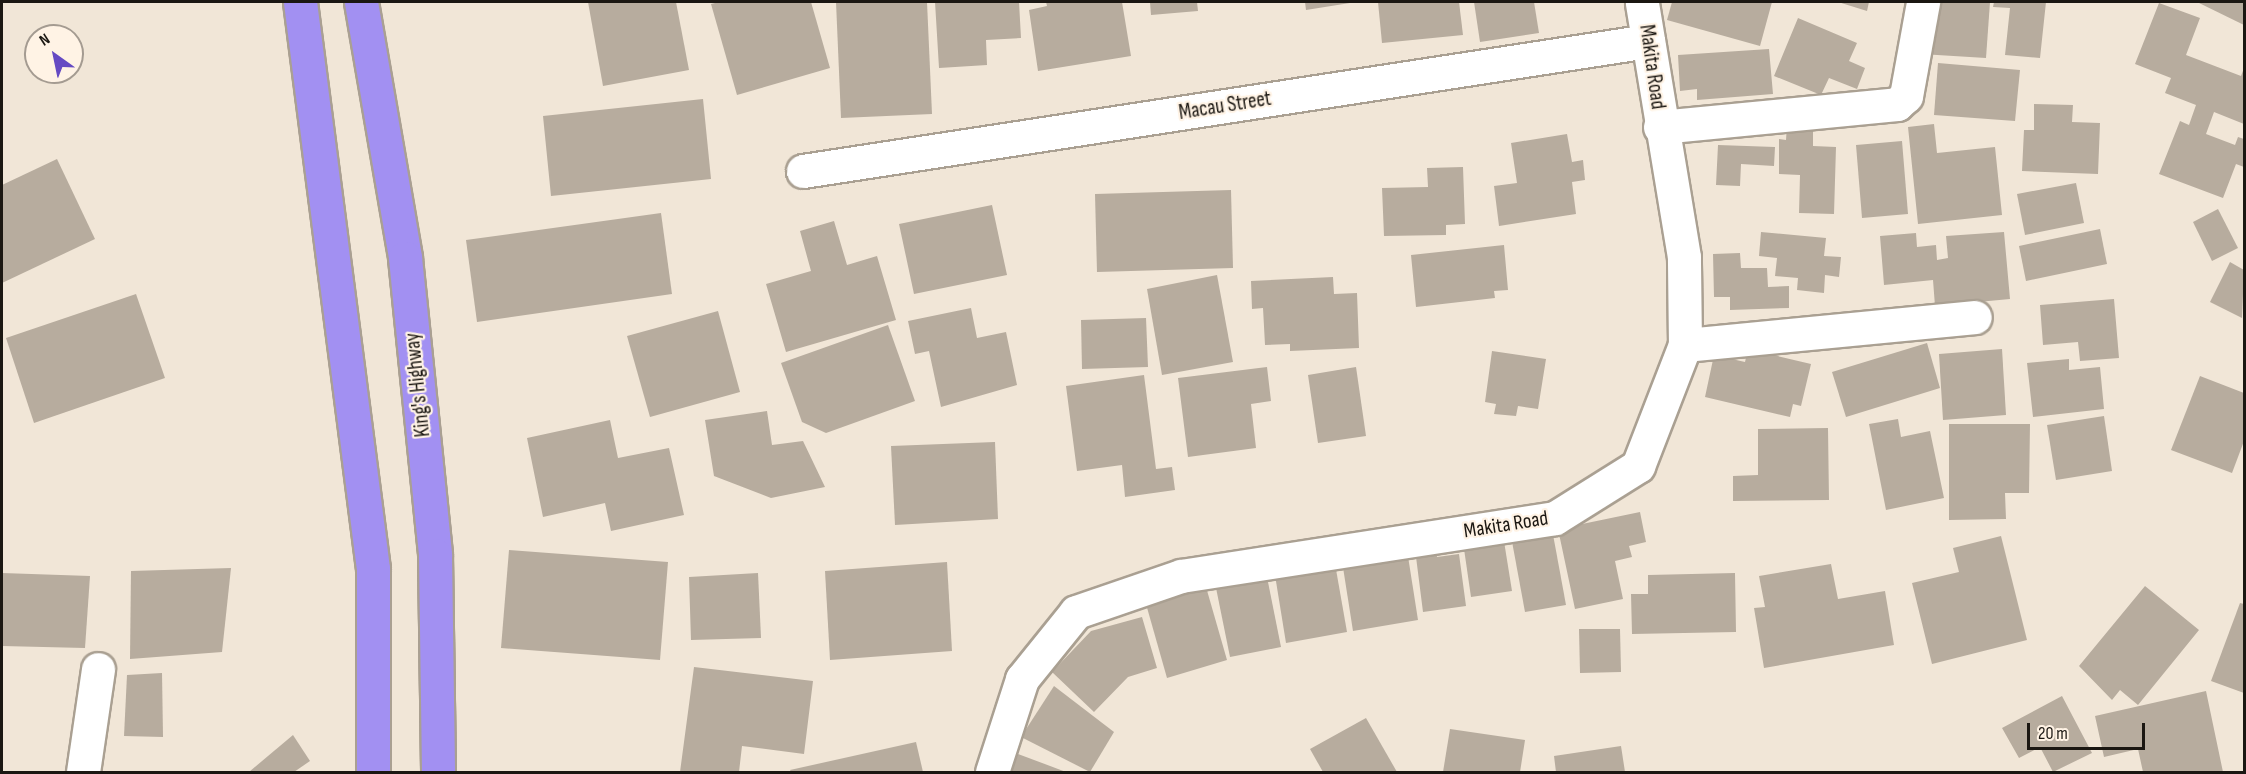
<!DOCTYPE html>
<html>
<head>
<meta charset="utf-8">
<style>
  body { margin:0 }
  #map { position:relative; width:2246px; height:774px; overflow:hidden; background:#f1e6d7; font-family:"Sofia Sans Condensed",sans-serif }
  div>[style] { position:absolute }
  .building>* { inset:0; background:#b7ac9e }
  .roads { filter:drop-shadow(2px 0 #aaa092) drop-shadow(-2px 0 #aaa092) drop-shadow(0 2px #aaa092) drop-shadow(0 -2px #aaa092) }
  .minor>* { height:33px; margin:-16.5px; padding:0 16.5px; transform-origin:16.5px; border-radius:16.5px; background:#fff }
  .trunk>* { height:33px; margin:-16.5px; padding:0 16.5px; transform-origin:16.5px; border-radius:16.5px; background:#a290f2 }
  span { translate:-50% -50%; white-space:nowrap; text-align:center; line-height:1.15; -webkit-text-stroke:4.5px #fff3e5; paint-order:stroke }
  .street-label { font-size:21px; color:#1b1712 }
  .frame { position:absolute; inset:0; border:3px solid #1b1712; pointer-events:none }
  .north { position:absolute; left:24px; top:24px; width:60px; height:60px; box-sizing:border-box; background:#fff3e5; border:2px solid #a49b91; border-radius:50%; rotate:327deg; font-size:16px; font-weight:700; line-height:24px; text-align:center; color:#1b1712 }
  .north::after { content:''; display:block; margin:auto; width:21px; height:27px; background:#654ac3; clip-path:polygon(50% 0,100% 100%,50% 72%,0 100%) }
  .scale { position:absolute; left:2027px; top:723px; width:118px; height:27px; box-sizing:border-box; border:3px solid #1b1712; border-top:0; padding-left:8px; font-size:18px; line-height:21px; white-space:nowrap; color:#1b1712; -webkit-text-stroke:4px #fff3e5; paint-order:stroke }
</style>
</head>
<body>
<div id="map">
  <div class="building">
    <i style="clip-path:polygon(588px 2px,676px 2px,689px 70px,603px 86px)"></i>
    <i style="clip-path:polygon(719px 2px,811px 2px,830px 68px,737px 95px,711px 4px)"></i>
    <i style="clip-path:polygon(836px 2px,927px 2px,932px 114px,841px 118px)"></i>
    <i style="clip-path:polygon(935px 2px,1019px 2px,1021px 38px,986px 40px,987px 65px,939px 68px)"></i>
    <i style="clip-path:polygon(1046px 2px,1122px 2px,1131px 56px,1038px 71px,1029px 10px,1047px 6px)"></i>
    <i style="clip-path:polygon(1150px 2px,1197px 2px,1198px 11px,1151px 15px)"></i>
    <i style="clip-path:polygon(1305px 2px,1350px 2px,1350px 3px,1306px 10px)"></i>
    <i style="clip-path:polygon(1378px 2px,1459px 2px,1463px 35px,1382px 43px)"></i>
    <i style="clip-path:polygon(1474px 2px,1534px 2px,1539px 33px,1480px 42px)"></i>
    <i style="clip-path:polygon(1672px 2px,1772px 2px,1760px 46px,1667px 20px)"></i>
    <i style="clip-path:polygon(1838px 2px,1869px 2px,1867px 11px)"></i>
    <i style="clip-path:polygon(1925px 2px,1990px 2px,1986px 58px,1921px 54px)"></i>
    <i style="clip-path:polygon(1994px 2px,2046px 2px,2040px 58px,2005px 55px,2010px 8px,1993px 7px)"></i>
    <i style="clip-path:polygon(2197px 2px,2244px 2px,2244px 25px)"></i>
    <i style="clip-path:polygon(2159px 3px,2200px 18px,2186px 55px,2241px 76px,2244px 68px,2244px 124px,2214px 112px,2206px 134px,2235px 145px,2238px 137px,2244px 139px,2244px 167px,2236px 164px,2223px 198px,2159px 174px,2180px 121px,2189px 125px,2196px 105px,2165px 93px,2171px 78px,2135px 64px)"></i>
    <i style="clip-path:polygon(1798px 18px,1857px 43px,1849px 61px,1865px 68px,1857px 89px,1829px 78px,1821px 95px,1774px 76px)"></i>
    <i style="clip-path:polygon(1769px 49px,1773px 94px,1697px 100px,1697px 89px,1680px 91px,1678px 55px)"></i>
    <i style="clip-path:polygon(1938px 63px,2020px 70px,2015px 121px,1934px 115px)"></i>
    <i style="clip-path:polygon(703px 99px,711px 179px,551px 196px,543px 116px)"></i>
    <i style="clip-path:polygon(2034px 104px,2073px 105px,2072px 122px,2100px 123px,2098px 174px,2022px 171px,2024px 130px,2034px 130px)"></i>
    <i style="clip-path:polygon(1934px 124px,1937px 153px,1995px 147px,2002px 215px,1918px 224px,1908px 127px)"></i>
    <i style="clip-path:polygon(1787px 125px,1813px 125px,1813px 146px,1836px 147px,1834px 214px,1799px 213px,1800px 175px,1779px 174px,1779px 139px,1786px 140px)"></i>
    <i style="clip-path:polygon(1567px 134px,1572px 162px,1583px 160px,1585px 180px,1572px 182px,1576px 214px,1499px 226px,1494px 186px,1517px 183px,1511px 143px)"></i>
    <i style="clip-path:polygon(1902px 141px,1908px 214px,1862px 218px,1856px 145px)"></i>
    <i style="clip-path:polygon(1718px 145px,1775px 147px,1774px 166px,1741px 164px,1740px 186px,1716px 185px)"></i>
    <i style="clip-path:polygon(57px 159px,95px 239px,2px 283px,2px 185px)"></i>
    <i style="clip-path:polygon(1463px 167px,1465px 224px,1446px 225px,1446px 235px,1384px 236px,1382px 188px,1428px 187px,1427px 168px)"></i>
    <i style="clip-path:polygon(2076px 183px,2084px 223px,2025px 235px,2017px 194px)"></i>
    <i style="clip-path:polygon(1231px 190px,1233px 268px,1097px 272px,1095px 194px)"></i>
    <i style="clip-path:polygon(992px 205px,1007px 275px,914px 294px,899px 224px)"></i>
    <i style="clip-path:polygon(2218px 209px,2238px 248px,2212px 261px,2193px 222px)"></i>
    <i style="clip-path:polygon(661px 213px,672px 294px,477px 322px,466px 240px)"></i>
    <i style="clip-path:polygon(834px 221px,847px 265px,877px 256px,896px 320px,786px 352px,766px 284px,811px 271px,800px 231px)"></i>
    <i style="clip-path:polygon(2100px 229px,2107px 264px,2026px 281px,2019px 246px)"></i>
    <i style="clip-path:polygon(1761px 232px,1826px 238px,1824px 256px,1841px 257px,1839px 277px,1825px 275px,1824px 293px,1797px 290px,1798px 278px,1775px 276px,1777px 258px,1759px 256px)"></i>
    <i style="clip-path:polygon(2004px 232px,2010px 299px,1935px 306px,1933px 280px,1884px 285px,1880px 236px,1916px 233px,1917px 247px,1936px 245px,1937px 260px,1948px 258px,1946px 236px)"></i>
    <i style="clip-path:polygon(1504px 245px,1508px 290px,1494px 291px,1495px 298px,1416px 307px,1411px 255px)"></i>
    <i style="clip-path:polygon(1740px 253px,1741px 268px,1767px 268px,1768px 287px,1789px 286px,1789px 308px,1730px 310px,1730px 297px,1714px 297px,1713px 254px)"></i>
    <i style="clip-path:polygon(2230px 262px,2244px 270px,2242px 318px,2210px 302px)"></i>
    <i style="clip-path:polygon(1217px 275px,1233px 362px,1162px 375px,1147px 289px)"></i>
    <i style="clip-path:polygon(1333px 277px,1334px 294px,1357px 293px,1359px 348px,1290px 351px,1290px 344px,1265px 345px,1263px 308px,1252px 309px,1251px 281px)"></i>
    <i style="clip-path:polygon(136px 294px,165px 378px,34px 423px,6px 338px)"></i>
    <i style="clip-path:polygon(2114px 299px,2119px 358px,2080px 361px,2078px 342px,2043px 345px,2040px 305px)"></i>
    <i style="clip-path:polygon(971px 308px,977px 338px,1006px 332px,1017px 385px,941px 407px,929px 351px,915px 354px,908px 321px)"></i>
    <i style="clip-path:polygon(718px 311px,740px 392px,650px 417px,627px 336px)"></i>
    <i style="clip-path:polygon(1146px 318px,1148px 367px,1082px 369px,1081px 320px)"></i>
    <i style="clip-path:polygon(888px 325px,915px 401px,826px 433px,802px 422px,781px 363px)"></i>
    <i style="clip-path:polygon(1927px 343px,1940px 388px,1846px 417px,1832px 372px)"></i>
    <i style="clip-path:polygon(1748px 349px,1811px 364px,1801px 406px,1793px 404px,1790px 417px,1705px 397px,1714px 355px,1745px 362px)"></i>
    <i style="clip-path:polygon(2002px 349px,2006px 415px,1943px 420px,1939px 354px)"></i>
    <i style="clip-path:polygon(1492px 351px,1546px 359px,1538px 409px,1518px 406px,1516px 416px,1494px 414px,1496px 404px,1485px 402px)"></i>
    <i style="clip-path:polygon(2069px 359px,2069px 370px,2100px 367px,2104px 409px,2033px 417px,2027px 363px)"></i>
    <i style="clip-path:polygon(1267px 367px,1271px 401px,1251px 404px,1256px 448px,1188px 457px,1178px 378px)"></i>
    <i style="clip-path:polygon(1356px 367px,1366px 436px,1318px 443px,1308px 375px)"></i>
    <i style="clip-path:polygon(1144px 375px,1156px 469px,1172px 467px,1175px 490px,1125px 497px,1122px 465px,1077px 471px,1066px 386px)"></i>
    <i style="clip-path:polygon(2200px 376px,2244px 393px,2244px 441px,2232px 473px,2171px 450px)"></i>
    <i style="clip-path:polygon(767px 411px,772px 445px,803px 441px,825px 487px,771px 498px,714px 476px,705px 420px)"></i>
    <i style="clip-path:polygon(2104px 416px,2112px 471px,2056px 480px,2047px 425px)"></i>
    <i style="clip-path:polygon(1898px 419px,1901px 437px,1930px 431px,1944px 498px,1886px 510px,1869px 424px)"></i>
    <i style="clip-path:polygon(610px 420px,618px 458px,669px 448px,684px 515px,611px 531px,605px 503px,543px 517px,527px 438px)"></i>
    <i style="clip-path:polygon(1949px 424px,2030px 424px,2029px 493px,2005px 493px,2006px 519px,1949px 520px)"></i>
    <i style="clip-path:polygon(1828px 428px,1829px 500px,1733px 501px,1733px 476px,1758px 475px,1758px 429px)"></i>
    <i style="clip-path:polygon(995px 442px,998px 519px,895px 525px,891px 446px)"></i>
    <i style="clip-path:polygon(1640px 512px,1646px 542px,1629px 546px,1632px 557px,1615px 561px,1623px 599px,1575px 609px,1558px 529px)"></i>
    <i style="clip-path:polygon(1552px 529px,1566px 605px,1525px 612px,1511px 536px)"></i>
    <i style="clip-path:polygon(1503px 535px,1512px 591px,1471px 597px,1463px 542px)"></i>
    <i style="clip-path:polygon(2001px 536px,2027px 640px,1932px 664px,1912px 583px,1959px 572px,1953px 548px)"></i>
    <i style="clip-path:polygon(1436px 546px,1437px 557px,1459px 554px,1466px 606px,1423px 612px,1415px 549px)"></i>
    <i style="clip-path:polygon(509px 550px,668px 562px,660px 660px,501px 648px)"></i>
    <i style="clip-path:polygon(1407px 550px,1418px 620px,1353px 631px,1342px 561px)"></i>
    <i style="clip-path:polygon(1334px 558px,1347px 632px,1286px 643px,1274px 569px)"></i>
    <i style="clip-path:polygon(947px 562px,952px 651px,830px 660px,825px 571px)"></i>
    <i style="clip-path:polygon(1831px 564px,1838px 599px,1885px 591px,1894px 645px,1764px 668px,1754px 608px,1765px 607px,1759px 576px)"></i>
    <i style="clip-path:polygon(1265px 567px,1281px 647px,1230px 657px,1214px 578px)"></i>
    <i style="clip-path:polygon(231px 568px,222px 652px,130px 659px,131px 571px)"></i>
    <i style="clip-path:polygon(2px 573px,90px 576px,85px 648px,2px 646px)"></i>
    <i style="clip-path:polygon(758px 573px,761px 638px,691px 640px,689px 577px)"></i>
    <i style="clip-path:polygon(1735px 573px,1736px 632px,1632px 634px,1631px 594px,1648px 594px,1648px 575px)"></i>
    <i style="clip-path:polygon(1204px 580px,1227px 660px,1167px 678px,1144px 597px)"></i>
    <i style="clip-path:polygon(2145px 586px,2199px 630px,2138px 705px,2120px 690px,2112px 700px,2079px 666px)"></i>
    <i style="clip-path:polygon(2240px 603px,2244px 604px,2244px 693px,2211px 681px)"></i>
    <i style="clip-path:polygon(1142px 617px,1157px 668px,1128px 677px,1094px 712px,1052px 672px,1091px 631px)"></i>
    <i style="clip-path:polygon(1579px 629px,1620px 629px,1621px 672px,1580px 673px)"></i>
    <i style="clip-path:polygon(694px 667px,813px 681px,804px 754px,742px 746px,739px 772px,680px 772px)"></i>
    <i style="clip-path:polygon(162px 673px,163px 737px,124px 736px,127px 675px)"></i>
    <i style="clip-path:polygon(1054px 686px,1114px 732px,1090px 772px,1021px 737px)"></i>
    <i style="clip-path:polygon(2206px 691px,2223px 772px,2143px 772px,2138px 749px,2104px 757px,2095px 716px)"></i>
    <i style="clip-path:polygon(2062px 696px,2092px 753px,2053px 772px,2040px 747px,2019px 758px,2002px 728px)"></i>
    <i style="clip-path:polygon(1366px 718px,1397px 772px,1323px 772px,1310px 749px)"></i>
    <i style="clip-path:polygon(1450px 729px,1525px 740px,1520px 772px,1443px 772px)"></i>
    <i style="clip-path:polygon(293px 735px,310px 761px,294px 772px,249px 772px)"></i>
    <i style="clip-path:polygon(916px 742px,923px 772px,791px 772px,790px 770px)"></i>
    <i style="clip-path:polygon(1621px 746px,1625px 772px,1556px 772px,1554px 756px)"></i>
    <i style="clip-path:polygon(1013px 752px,1066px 772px,1005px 772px)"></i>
  </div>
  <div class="roads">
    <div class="minor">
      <i style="left:1660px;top:127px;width:238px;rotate:-5.5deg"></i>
      <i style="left:1897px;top:104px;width:12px;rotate:-42deg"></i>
      <i style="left:1906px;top:96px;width:96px;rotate:-79.7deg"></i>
      <i style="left:803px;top:171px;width:855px;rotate:-8.75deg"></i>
      <i style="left:1685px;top:345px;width:291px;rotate:-5.5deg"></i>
      <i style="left:83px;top:772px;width:104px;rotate:-81.7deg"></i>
      <i style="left:992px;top:772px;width:98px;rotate:-72.1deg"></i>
      <i style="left:1022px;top:679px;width:86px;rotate:-51.1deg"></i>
      <i style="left:1076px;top:612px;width:111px;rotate:-18.9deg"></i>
      <i style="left:1181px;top:576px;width:378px;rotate:-8.8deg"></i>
      <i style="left:1555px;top:518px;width:98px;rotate:-32.1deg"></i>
      <i style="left:1638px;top:466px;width:130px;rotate:-68.8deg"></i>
      <i style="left:1685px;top:345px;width:88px;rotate:-90.7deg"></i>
      <i style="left:1684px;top:257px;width:258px;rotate:-99.4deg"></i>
    </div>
    <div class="trunk">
      <i style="left:300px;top:2px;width:572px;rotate:82.66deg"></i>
      <i style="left:373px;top:569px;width:203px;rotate:90deg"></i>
      <i style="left:361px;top:2px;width:260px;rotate:80.2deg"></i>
      <i style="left:405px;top:258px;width:299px;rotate:84.2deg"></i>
      <i style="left:435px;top:555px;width:217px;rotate:89.2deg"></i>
    </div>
  </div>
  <div class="street-label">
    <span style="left:1652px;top:67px;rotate:82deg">Makita Road</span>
    <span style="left:1225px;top:106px;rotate:-9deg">Macau Street</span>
    <span style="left:418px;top:385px;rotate:-96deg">King's Highway</span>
    <span style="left:1506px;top:525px;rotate:-9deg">Makita Road</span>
  </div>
  <div class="frame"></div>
  <div class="north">N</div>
  <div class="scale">20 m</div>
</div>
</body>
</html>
